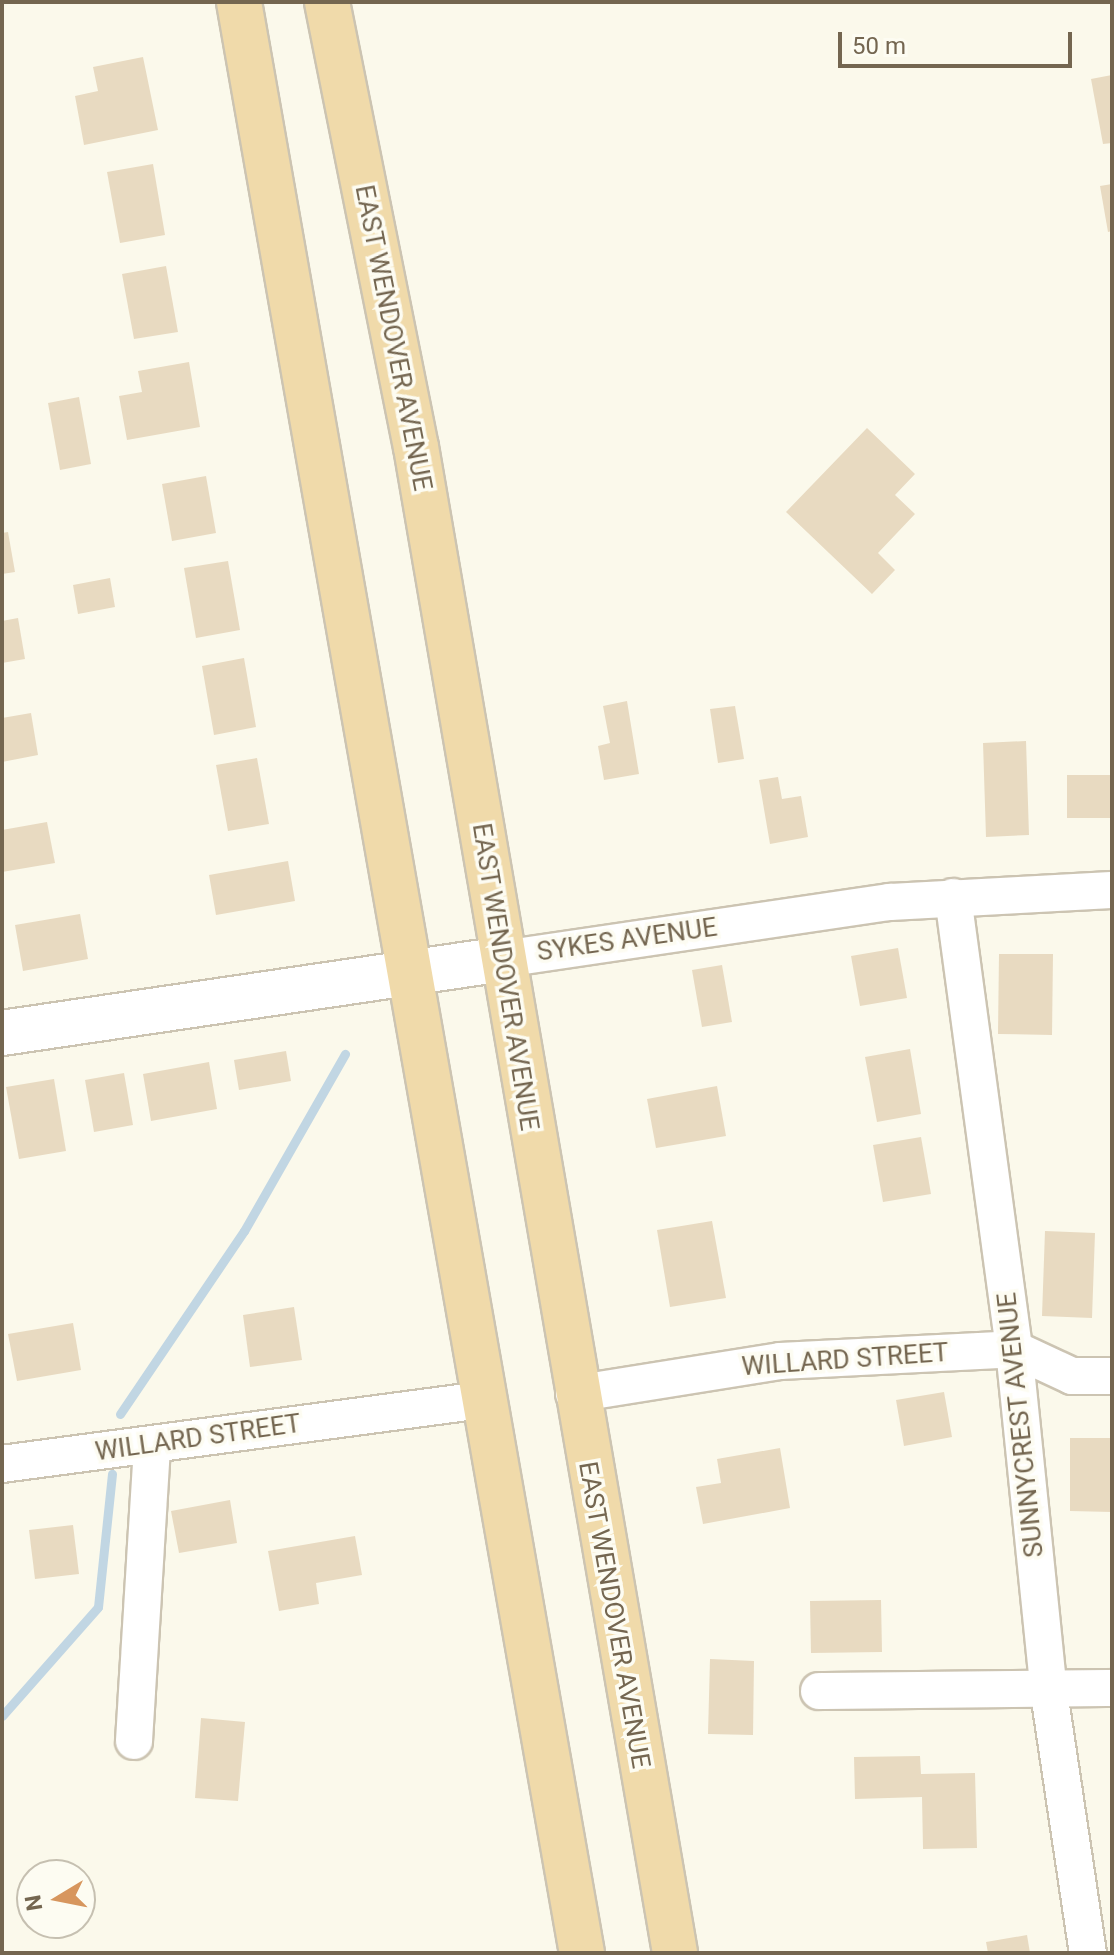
<!DOCTYPE html>
<html>
<head>
<meta charset="utf-8">
<style>
  body { margin:0 }
  #map { position:relative; width:1114px; height:1955px; overflow:hidden; background:#fbf9eb; font-family:Roboto,sans-serif }
  div>[style] { position:absolute }
  .stream>* { height:9px; margin:-4.5px; padding:0 4.5px; transform-origin:4.5px; border-radius:4.5px; background:#c1d6e3 }
  .building>* { inset:0; background:#e8dac1 }
  .roads { filter:drop-shadow(2px 0 #ccc4b2) drop-shadow(-2px 0 #ccc4b2) drop-shadow(0 2px #ccc4b2) drop-shadow(0 -2px #ccc4b2) }
  .minor>* { height:36px; margin:-18px; padding:0 18px; transform-origin:18px; border-radius:18px; background:#fff }
  .tertiary>* { height:44px; margin:-22px; padding:0 22px; transform-origin:22px; border-radius:22px; background:#fff }
  .trunk>* { height:44px; margin:-22px; padding:0 22px; transform-origin:22px; border-radius:22px; background:#f0daaa }
  span { translate:-50% -50%; white-space:nowrap; text-align:center; line-height:1.15; -webkit-text-stroke:7px #fdfcf2; paint-order:stroke }
  .street-label { font-size:26px; color:#746650 }
  .frame { position:absolute; inset:0; border:4px solid #746650; pointer-events:none }
  .north { position:absolute; left:16px; top:1859px; width:80px; height:80px; box-sizing:border-box; background:#fdfcf2; border:2px solid #c6c0b1; border-radius:50%; rotate:260deg; font-size:22px; font-weight:700; line-height:32px; text-align:center; color:#746650 }
  .north::after { content:''; display:block; margin:auto; width:28px; height:36px; background:#d7965e; clip-path:polygon(50% 0,100% 100%,50% 72%,0 100%) }
  .scale { position:absolute; left:838px; top:32px; width:234px; height:36px; box-sizing:border-box; border:4px solid #746650; border-top:0; padding-left:10px; font-size:24px; line-height:28px; white-space:nowrap; color:#746650; -webkit-text-stroke:6px #fdfcf2; paint-order:stroke }
</style>
</head>
<body>
<div id="map">
  <div class="stream">
    <i style="left:120px;top:1414px;width:221px;rotate:-55.9deg"></i>
    <i style="left:244px;top:1231px;width:204px;rotate:-60.3deg"></i>
    <i style="left:2px;top:1716px;width:145px;rotate:-48.6deg"></i>
    <i style="left:98px;top:1607px;width:134px;rotate:-84deg"></i>
  </div>
  <div class="building">
    <i style="clip-path:polygon(143px 57px,158px 130px,84px 145px,75px 96px,98px 91px,93px 67px)"></i>
    <i style="clip-path:polygon(1112px 75px,1112px 143px,1103px 144px,1091px 79px)"></i>
    <i style="clip-path:polygon(153px 164px,165px 235px,120px 243px,107px 172px)"></i>
    <i style="clip-path:polygon(1112px 184px,1112px 231px,1108px 232px,1100px 186px)"></i>
    <i style="clip-path:polygon(166px 266px,178px 332px,134px 339px,122px 274px)"></i>
    <i style="clip-path:polygon(189px 362px,200px 427px,127px 440px,119px 396px,142px 392px,138px 371px)"></i>
    <i style="clip-path:polygon(79px 397px,91px 464px,60px 470px,48px 403px)"></i>
    <i style="clip-path:polygon(867px 428px,915px 474px,895px 495px,915px 514px,878px 553px,895px 570px,872px 594px,786px 512px)"></i>
    <i style="clip-path:polygon(206px 476px,216px 533px,172px 541px,162px 484px)"></i>
    <i style="clip-path:polygon(8px 532px,15px 572px,2px 574px,2px 533px)"></i>
    <i style="clip-path:polygon(228px 561px,240px 630px,196px 638px,184px 568px)"></i>
    <i style="clip-path:polygon(110px 578px,115px 607px,78px 614px,73px 585px)"></i>
    <i style="clip-path:polygon(18px 618px,25px 659px,2px 663px,2px 621px)"></i>
    <i style="clip-path:polygon(244px 658px,256px 727px,214px 735px,202px 666px)"></i>
    <i style="clip-path:polygon(627px 701px,639px 774px,604px 780px,598px 746px,610px 743px,603px 706px)"></i>
    <i style="clip-path:polygon(735px 706px,744px 759px,718px 763px,710px 709px)"></i>
    <i style="clip-path:polygon(31px 713px,38px 755px,2px 762px,2px 718px)"></i>
    <i style="clip-path:polygon(1026px 741px,1029px 835px,986px 837px,983px 743px)"></i>
    <i style="clip-path:polygon(257px 758px,269px 824px,228px 831px,216px 765px)"></i>
    <i style="clip-path:polygon(1067px 775px,1112px 775px,1112px 818px,1067px 818px)"></i>
    <i style="clip-path:polygon(778px 777px,782px 799px,801px 796px,808px 837px,770px 844px,759px 780px)"></i>
    <i style="clip-path:polygon(47px 822px,55px 863px,2px 872px,2px 830px)"></i>
    <i style="clip-path:polygon(288px 861px,295px 901px,216px 915px,209px 875px)"></i>
    <i style="clip-path:polygon(80px 914px,88px 959px,23px 971px,15px 925px)"></i>
    <i style="clip-path:polygon(898px 948px,907px 998px,860px 1006px,851px 956px)"></i>
    <i style="clip-path:polygon(999px 954px,1053px 954px,1052px 1035px,998px 1034px)"></i>
    <i style="clip-path:polygon(722px 965px,732px 1022px,702px 1027px,692px 970px)"></i>
    <i style="clip-path:polygon(910px 1049px,921px 1114px,877px 1122px,865px 1057px)"></i>
    <i style="clip-path:polygon(286px 1051px,291px 1081px,239px 1090px,234px 1060px)"></i>
    <i style="clip-path:polygon(209px 1062px,217px 1109px,151px 1121px,143px 1074px)"></i>
    <i style="clip-path:polygon(124px 1073px,133px 1125px,94px 1132px,85px 1080px)"></i>
    <i style="clip-path:polygon(54px 1079px,66px 1151px,19px 1159px,6px 1087px)"></i>
    <i style="clip-path:polygon(717px 1086px,726px 1136px,656px 1148px,647px 1099px)"></i>
    <i style="clip-path:polygon(921px 1137px,931px 1194px,883px 1202px,873px 1145px)"></i>
    <i style="clip-path:polygon(712px 1221px,726px 1298px,670px 1307px,657px 1230px)"></i>
    <i style="clip-path:polygon(1045px 1231px,1095px 1233px,1092px 1318px,1042px 1316px)"></i>
    <i style="clip-path:polygon(294px 1307px,302px 1360px,250px 1367px,243px 1315px)"></i>
    <i style="clip-path:polygon(73px 1323px,81px 1370px,17px 1381px,8px 1334px)"></i>
    <i style="clip-path:polygon(944px 1392px,952px 1437px,904px 1446px,896px 1400px)"></i>
    <i style="clip-path:polygon(1070px 1438px,1112px 1438px,1112px 1512px,1070px 1511px)"></i>
    <i style="clip-path:polygon(780px 1448px,790px 1508px,703px 1524px,696px 1487px,721px 1483px,717px 1459px)"></i>
    <i style="clip-path:polygon(230px 1500px,237px 1543px,179px 1553px,171px 1511px)"></i>
    <i style="clip-path:polygon(73px 1525px,79px 1574px,35px 1579px,29px 1530px)"></i>
    <i style="clip-path:polygon(355px 1536px,362px 1575px,316px 1583px,319px 1604px,279px 1611px,268px 1551px)"></i>
    <i style="clip-path:polygon(881px 1600px,882px 1652px,811px 1653px,810px 1601px)"></i>
    <i style="clip-path:polygon(710px 1659px,754px 1661px,753px 1735px,708px 1734px)"></i>
    <i style="clip-path:polygon(201px 1718px,245px 1722px,238px 1801px,195px 1798px)"></i>
    <i style="clip-path:polygon(920px 1756px,921px 1774px,975px 1773px,977px 1848px,923px 1849px,922px 1797px,855px 1799px,854px 1757px)"></i>
    <i style="clip-path:polygon(1027px 1935px,1030px 1953px,988px 1953px,986px 1942px)"></i>
  </div>
  <div class="roads">
    <div class="minor">
      <i style="left:953px;top:897px;width:456px;rotate:82.3deg"></i>
      <i style="left:1014px;top:1349px;width:339px;rotate:84.2deg"></i>
      <i style="left:1048px;top:1686px;width:270px;rotate:81.5deg"></i>
      <i style="left:503px;top:959px;width:391px;rotate:-8.4deg"></i>
      <i style="left:890px;top:902px;width:222px;rotate:-3.1deg"></i>
      <i style="left:574px;top:1394px;width:209px;rotate:-9.1deg"></i>
      <i style="left:780px;top:1361px;width:234px;rotate:-2.9deg"></i>
      <i style="left:1014px;top:1349px;width:64px;rotate:25deg"></i>
      <i style="left:1072px;top:1376px;width:40px"></i>
      <i style="left:2px;top:1464px;width:490px;rotate:-7.6deg"></i>
      <i style="left:819px;top:1691px;width:293px;rotate:-0.6deg"></i>
      <i style="left:134px;top:1741px;width:297px;rotate:-86.5deg"></i>
    </div>
    <div class="tertiary">
      <i style="left:2px;top:1033px;width:506px;rotate:-8.4deg"></i>
    </div>
    <div class="trunk">
      <i style="left:239px;top:2px;width:1981px;rotate:80.03deg"></i>
      <i style="left:327px;top:2px;width:454px;rotate:78.7deg"></i>
      <i style="left:416px;top:447px;width:1528px;rotate:80.24deg"></i>
    </div>
  </div>
  <div class="street-label">
    <span style="left:393px;top:338px;rotate:79deg">EAST WENDOVER AVENUE</span>
    <span style="left:627px;top:940px;rotate:-8deg">SYKES AVENUE</span>
    <span style="left:505px;top:977px;rotate:81deg">EAST WENDOVER AVENUE</span>
    <span style="left:845px;top:1360px;rotate:-4deg">WILLARD STREET</span>
    <span style="left:1021px;top:1425px;rotate:-96deg">SUNNYCREST AVENUE</span>
    <span style="left:198px;top:1438px;rotate:-8deg">WILLARD STREET</span>
    <span style="left:614px;top:1615px;rotate:80deg">EAST WENDOVER AVENUE</span>
  </div>
  <div class="frame"></div>
  <div class="north">N</div>
  <div class="scale">50 m</div>
</div>
</body>
</html>
